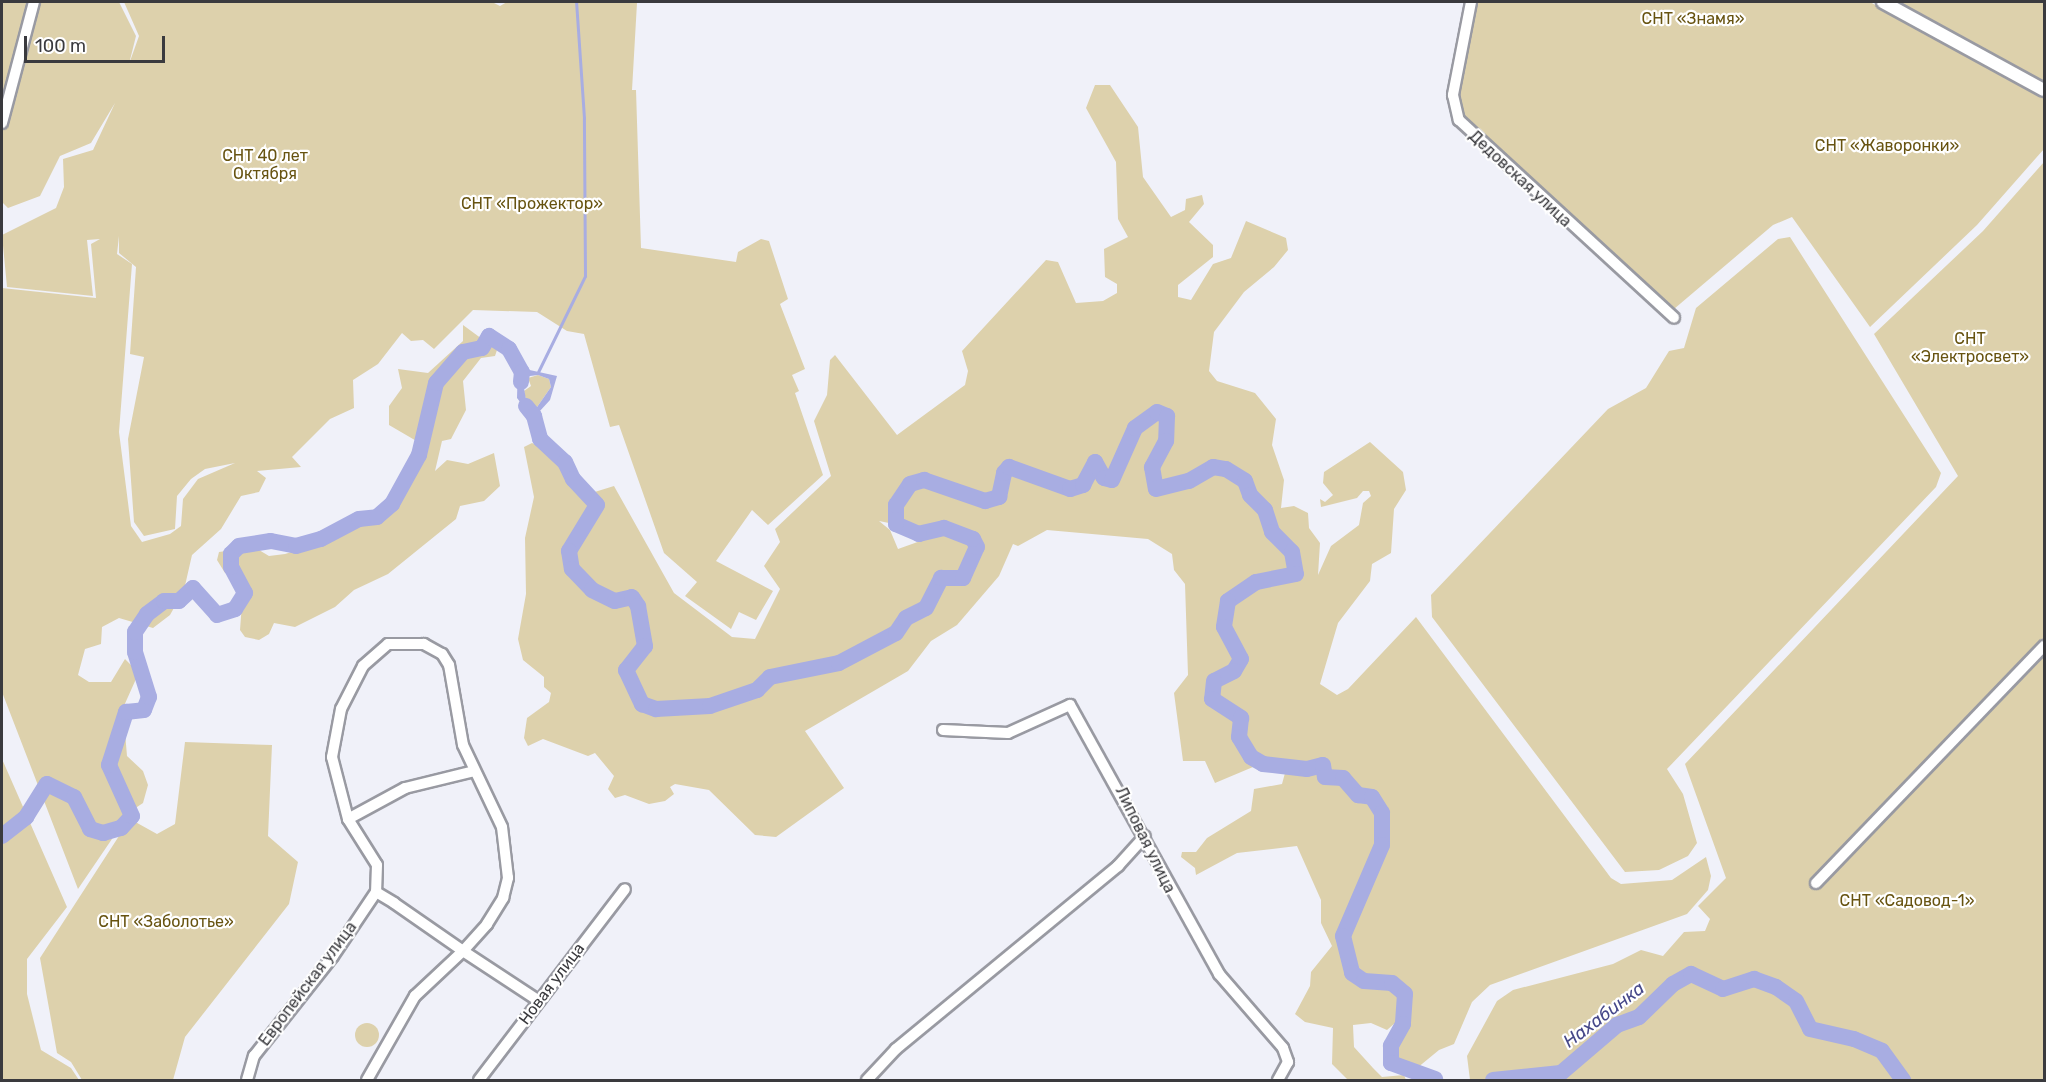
<!DOCTYPE html>
<html>
<head>
<meta charset="utf-8">
<style>
  body { margin:0 }
  #map { position:relative; width:2046px; height:1082px; overflow:hidden; background:#f0f1f9; font-family:Rubik,sans-serif }
  div>[style] { position:absolute }
  .green>* { inset:0; background:#ddd1ac }
  .round { border-radius:50% }
  .water>* { inset:0; background:#a8ade2 }
  .stream>* { height:3px; margin:-1.5px; padding:0 1.5px; transform-origin:1.5px; border-radius:1.5px; background:#a8ade2 }
  .river>* { height:16px; margin:-8px; padding:0 8px; transform-origin:8px; border-radius:8px; background:#a8ade2 }
  .roads { filter:drop-shadow(2px 0 #999aa2) drop-shadow(-2px 0 #999aa2) drop-shadow(0 2px #999aa2) drop-shadow(0 -2px #999aa2) }
  .minor>* { height:10px; margin:-5px; padding:0 5px; transform-origin:5px; border-radius:5px; background:#fff }
  .tertiary>* { height:12px; margin:-6px; padding:0 6px; transform-origin:6px; border-radius:6px; background:#fff }
  span { translate:-50% -50%; white-space:nowrap; text-align:center; line-height:1.15; -webkit-text-stroke:4.5px #fff; paint-order:stroke }
  .park-label { font-size:16px; color:#675310 }
  .street-label { font-size:16px; color:#3a3a3e }
  .water-label { font-size:18px; color:#464889; font-style:italic }
  .frame { position:absolute; inset:0; border:3px solid #3a3a3e; pointer-events:none }
  .scale { position:absolute; left:24px; top:36px; width:141px; height:27px; box-sizing:border-box; border:3px solid #3a3a3e; border-top:0; padding-left:8px; font-size:18px; line-height:21px; white-space:nowrap; color:#3a3a3e; -webkit-text-stroke:4px #fff; paint-order:stroke }
</style>
</head>
<body>
<div id="map">
  <div class="green">
    <i style="clip-path:polygon(evenodd,2px 2px,119px 2px,136px 36px,129px 64px,139px 36px,124px 2px,492px 2px,500px 6px,507px 2px,662px 2px,637px 3px,632px 90px,636px 90px,641px 248px,736px 262px,738px 252px,761px 239px,769px 241px,788px 299px,780px 304px,805px 369px,792px 375px,799px 391px,795px 393px,823px 475px,768px 525px,752px 510px,716px 561px,773px 591px,756px 620px,739px 612px,731px 629px,685px 596px,697px 582px,664px 553px,619px 425px,610px 427px,584px 334px,567px 331px,537px 312px,473px 310px,434px 349px,423px 340px,411px 341px,402px 333px,378px 364px,353px 380px,354px 408px,330px 419px,292px 457px,301px 467px,257px 471px,266px 478px,259px 492px,241px 496px,221px 529px,192px 555px,184px 590px,170px 615px,153px 628px,119px 618px,102px 627px,101px 644px,85px 649px,78px 675px,89px 682px,111px 682px,125px 659px,134px 668px,136px 679px,123px 708px,127px 756px,143px 771px,148px 785px,143px 803px,131px 811px,78px 889px,2px 692px,2px 288px,96px 298px,91px 244px,100px 239px,87px 240px,93px 296px,7px 287px,2px 235px,56px 208px,64px 187px,63px 159px,93px 150px,115px 103px,91px 143px,60px 156px,40px 196px,8px 208px,2px 202px,2px 2px,119px 236px,119px 253px,136px 267px,130px 354px,144px 357px,128px 439px,134px 522px,144px 536px,175px 529px,177px 496px,191px 479px,205px 469px,235px 463px,198px 479px,183px 499px,181px 526px,170px 534px,142px 542px,131px 526px,119px 432px,132px 264px,117px 254px,119px 236px)"></i>
    <i style="clip-path:polygon(1471px 2px,1870px 2px,2044px 98px,2044px 149px,1977px 225px,1870px 327px,1792px 217px,1773px 225px,1674px 309px,1485px 141px,1453px 102px)"></i>
    <i style="clip-path:polygon(1898px 2px,2044px 2px,2044px 83px)"></i>
    <i style="clip-path:polygon(evenodd,1095px 85px,1110px 85px,1138px 127px,1143px 177px,1171px 217px,1185px 210px,1186px 199px,1202px 195px,1204px 204px,1189px 222px,1213px 245px,1213px 257px,1178px 285px,1178px 297px,1191px 300px,1213px 264px,1231px 258px,1246px 221px,1286px 238px,1288px 250px,1274px 267px,1244px 292px,1214px 332px,1209px 371px,1217px 381px,1255px 393px,1276px 419px,1272px 445px,1284px 480px,1281px 508px,1294px 506px,1308px 513px,1309px 528px,1320px 543px,1318px 575px,1331px 546px,1359px 525px,1363px 503px,1371px 496px,1369px 491px,1363px 491px,1357px 498px,1321px 507px,1320px 499px,1325px 502px,1333px 495px,1323px 483px,1324px 472px,1370px 442px,1403px 472px,1406px 490px,1394px 509px,1391px 553px,1372px 564px,1370px 581px,1338px 623px,1320px 684px,1337px 695px,1348px 689px,1416px 617px,1611px 878px,1621px 884px,1672px 880px,1706px 857px,1711px 876px,1708px 890px,1687px 914px,1490px 985px,1472px 1002px,1454px 1044px,1439px 1050px,1411px 1073px,1397px 1062px,1403px 1016px,1387px 1030px,1371px 1023px,1353px 1025px,1354px 1047px,1373px 1068px,1382px 1077px,1404px 1075px,1406px 1080px,1348px 1080px,1332px 1064px,1333px 1028px,1305px 1022px,1295px 1014px,1310px 986px,1311px 972px,1332px 946px,1321px 923px,1321px 900px,1297px 846px,1237px 853px,1196px 875px,1195px 868px,1181px 857px,1182px 852px,1196px 852px,1207px 838px,1251px 811px,1254px 789px,1282px 784px,1285px 773px,1253px 767px,1215px 783px,1205px 761px,1183px 761px,1174px 693px,1188px 675px,1185px 584px,1174px 570px,1172px 554px,1148px 539px,1047px 530px,1018px 546px,1013px 544px,999px 576px,957px 625px,931px 641px,908px 671px,805px 731px,844px 788px,776px 837px,755px 835px,709px 790px,675px 784px,670px 787px,674px 794px,665px 801px,649px 804px,625px 795px,615px 798px,608px 789px,614px 776px,595px 753px,588px 756px,543px 739px,528px 746px,524px 738px,527px 718px,549px 702px,551px 693px,544px 687px,544px 677px,523px 660px,518px 639px,526px 594px,525px 538px,534px 497px,524px 447px,532px 443px,544px 449px,564px 465px,571px 487px,585px 495px,614px 486px,674px 593px,732px 637px,755px 639px,780px 589px,764px 566px,780px 542px,775px 529px,831px 476px,814px 421px,827px 395px,830px 360px,835px 355px,897px 435px,965px 385px,968px 371px,962px 351px,1046px 260px,1058px 262px,1076px 303px,1103px 301px,1117px 293px,1117px 284px,1105px 277px,1104px 249px,1128px 237px,1118px 219px,1116px 162px,1086px 108px,1095px 85px,895px 518px,899px 526px,926px 530px,926px 539px,898px 549px,890px 530px,879px 521px,889px 523px,895px 518px)"></i>
    <i style="clip-path:polygon(2044px 162px,2044px 1080px,1470px 1080px,1467px 1056px,1497px 1001px,1513px 990px,1613px 964px,1641px 950px,1663px 956px,1684px 932px,1705px 931px,1710px 919px,1698px 906px,1726px 878px,1685px 764px,1958px 476px,1874px 334px,1983px 231px)"></i>
    <i style="clip-path:polygon(1790px 237px,1941px 473px,1936px 487px,1667px 769px,1683px 794px,1697px 843px,1688px 856px,1659px 870px,1625px 872px,1432px 617px,1431px 595px,1608px 409px,1646px 388px,1669px 351px,1684px 348px,1696px 308px,1778px 239px)"></i>
    <i style="clip-path:polygon(463px 325px,497px 350px,495px 356px,481px 358px,463px 381px,466px 410px,451px 439px,442px 441px,435px 471px,447px 460px,468px 464px,494px 453px,500px 486px,484px 501px,460px 506px,456px 519px,388px 574px,354px 590px,335px 607px,295px 627px,274px 623px,269px 634px,259px 640px,245px 637px,240px 630px,242px 603px,250px 599px,251px 590px,235px 575px,225px 573px,217px 560px,219px 552px,254px 547px,269px 556px,285px 554px,327px 541px,358px 511px,372px 520px,379px 515px,417px 471px,410px 456px,415px 450px,424px 452px,425px 446px,389px 425px,389px 406px,402px 388px,398px 369px,428px 373px,463px 341px)"></i>
    <i style="clip-path:polygon(538px 375px,549px 379px,551px 387px,535px 410px,527px 405px,524px 391px,531px 386px,528px 378px)"></i>
    <i style="clip-path:polygon(185px 742px,272px 745px,268px 836px,298px 862px,289px 904px,185px 1037px,173px 1080px,82px 1080px,71px 1062px,57px 1053px,40px 958px,130px 819px,157px 834px,175px 824px)"></i>
    <i style="clip-path:polygon(2px 759px,67px 907px,27px 959px,27px 994px,41px 1050px,71px 1068px,79px 1080px,2px 1080px)"></i>
    <i class="round" style="left:355px;top:1023px;width:24px;height:24px"></i>
  </div>
  <div class="water">
    <i style="clip-path:polygon(evenodd,518px 362px,525px 369px,557px 376px,550px 400px,539px 412px,538px 425px,517px 398px,518px 362px,538px 375px,549px 379px,551px 387px,535px 410px,527px 405px,522px 377px,538px 375px)"></i>
  </div>
  <div class="stream">
    <i style="left:538px;top:372px;width:107px;rotate:-63.9deg"></i>
    <i style="left:585px;top:276px;width:158px;rotate:-90.4deg"></i>
    <i style="left:584px;top:118px;width:116px;rotate:-93.9deg"></i>
  </div>
  <div class="river">
    <i style="left:526px;top:406px;width:13px;rotate:51deg"></i>
    <i style="left:534px;top:416px;width:24px;rotate:75deg"></i>
    <i style="left:540px;top:439px;width:34px;rotate:43deg"></i>
    <i style="left:565px;top:462px;width:19px;rotate:65deg"></i>
    <i style="left:573px;top:479px;width:35px;rotate:47deg"></i>
    <i style="left:597px;top:505px;width:54px;rotate:121.3deg"></i>
    <i style="left:569px;top:551px;width:18px;rotate:81deg"></i>
    <i style="left:572px;top:569px;width:29px;rotate:46deg"></i>
    <i style="left:592px;top:590px;width:25px;rotate:26deg"></i>
    <i style="left:615px;top:601px;width:17px;rotate:-13deg"></i>
    <i style="left:632px;top:597px;width:11px;rotate:56deg"></i>
    <i style="left:638px;top:606px;width:41px;rotate:80.1deg"></i>
    <i style="left:645px;top:646px;width:31px;rotate:128deg"></i>
    <i style="left:626px;top:670px;width:38px;rotate:65deg"></i>
    <i style="left:642px;top:704px;width:15px;rotate:20deg"></i>
    <i style="left:656px;top:709px;width:54px;rotate:-3.2deg"></i>
    <i style="left:710px;top:706px;width:50px;rotate:-18.8deg"></i>
    <i style="left:757px;top:690px;width:18px;rotate:-45deg"></i>
    <i style="left:770px;top:677px;width:70px;rotate:-11.5deg"></i>
    <i style="left:839px;top:663px;width:64px;rotate:-27.8deg"></i>
    <i style="left:896px;top:633px;width:18px;rotate:-56deg"></i>
    <i style="left:906px;top:618px;width:22px;rotate:-27deg"></i>
    <i style="left:926px;top:608px;width:34px;rotate:-63deg"></i>
    <i style="left:941px;top:578px;width:22px"></i>
    <i style="left:963px;top:578px;width:34px;rotate:-66deg"></i>
    <i style="left:977px;top:547px;width:9px;rotate:-117deg"></i>
    <i style="left:973px;top:539px;width:31px;rotate:-159deg"></i>
    <i style="left:944px;top:528px;width:26px;rotate:167deg"></i>
    <i style="left:919px;top:534px;width:25px;rotate:-157deg"></i>
    <i style="left:896px;top:524px;width:19px;rotate:-90deg"></i>
    <i style="left:896px;top:505px;width:25px;rotate:-56deg"></i>
    <i style="left:910px;top:484px;width:15px;rotate:-16deg"></i>
    <i style="left:924px;top:480px;width:65px;rotate:19deg"></i>
    <i style="left:985px;top:501px;width:15px;rotate:-16deg"></i>
    <i style="left:999px;top:497px;width:25px;rotate:-78deg"></i>
    <i style="left:1004px;top:473px;width:8px;rotate:-50deg"></i>
    <i style="left:1009px;top:467px;width:65px;rotate:19.8deg"></i>
    <i style="left:1070px;top:489px;width:14px;rotate:-17deg"></i>
    <i style="left:1083px;top:485px;width:26px;rotate:-62deg"></i>
    <i style="left:1095px;top:462px;width:18px;rotate:61deg"></i>
    <i style="left:1104px;top:478px;width:8px;rotate:14deg"></i>
    <i style="left:1112px;top:480px;width:57px;rotate:-66.1deg"></i>
    <i style="left:1135px;top:428px;width:27px;rotate:-36deg"></i>
    <i style="left:1157px;top:412px;width:11px;rotate:22deg"></i>
    <i style="left:1167px;top:416px;width:25px;rotate:92deg"></i>
    <i style="left:1166px;top:441px;width:30px;rotate:118deg"></i>
    <i style="left:1152px;top:467px;width:22px;rotate:80deg"></i>
    <i style="left:1156px;top:489px;width:34px;rotate:-14deg"></i>
    <i style="left:1189px;top:481px;width:28px;rotate:-30deg"></i>
    <i style="left:1213px;top:467px;width:13px;rotate:9deg"></i>
    <i style="left:1226px;top:469px;width:22px;rotate:32deg"></i>
    <i style="left:1245px;top:481px;width:15px;rotate:70deg"></i>
    <i style="left:1250px;top:495px;width:21px;rotate:45deg"></i>
    <i style="left:1265px;top:510px;width:23px;rotate:72deg"></i>
    <i style="left:1272px;top:532px;width:28px;rotate:45deg"></i>
    <i style="left:1292px;top:552px;width:22px;rotate:80deg"></i>
    <i style="left:1296px;top:574px;width:41px;rotate:168.7deg"></i>
    <i style="left:1256px;top:582px;width:34px;rotate:146deg"></i>
    <i style="left:1228px;top:601px;width:26px;rotate:99deg"></i>
    <i style="left:1224px;top:627px;width:36px;rotate:62deg"></i>
    <i style="left:1241px;top:659px;width:14px;rotate:120deg"></i>
    <i style="left:1234px;top:671px;width:22px;rotate:153deg"></i>
    <i style="left:1214px;top:681px;width:18px;rotate:96deg"></i>
    <i style="left:1212px;top:699px;width:35px;rotate:33deg"></i>
    <i style="left:1241px;top:718px;width:19px;rotate:96deg"></i>
    <i style="left:1239px;top:737px;width:23px;rotate:59deg"></i>
    <i style="left:1251px;top:757px;width:14px;rotate:30deg"></i>
    <i style="left:1263px;top:764px;width:44px;rotate:6.5deg"></i>
    <i style="left:1307px;top:769px;width:16px;rotate:-14deg"></i>
    <i style="left:1323px;top:765px;width:12px;rotate:81deg"></i>
    <i style="left:1325px;top:777px;width:18px;rotate:3deg"></i>
    <i style="left:1343px;top:778px;width:23px;rotate:49deg"></i>
    <i style="left:1358px;top:795px;width:14px;rotate:8deg"></i>
    <i style="left:1372px;top:797px;width:19px;rotate:58deg"></i>
    <i style="left:1382px;top:813px;width:32px;rotate:90deg"></i>
    <i style="left:1382px;top:845px;width:99px;rotate:113.2deg"></i>
    <i style="left:1343px;top:936px;width:38px;rotate:76deg"></i>
    <i style="left:1352px;top:973px;width:14px;rotate:34deg"></i>
    <i style="left:1364px;top:981px;width:28px;rotate:4deg"></i>
    <i style="left:1392px;top:983px;width:17px;rotate:40deg"></i>
    <i style="left:1405px;top:994px;width:30px;rotate:94deg"></i>
    <i style="left:1403px;top:1024px;width:25px;rotate:119deg"></i>
    <i style="left:1391px;top:1046px;width:17px;rotate:90deg"></i>
    <i style="left:1391px;top:1063px;width:47px;rotate:20deg"></i>
    <i style="left:2px;top:836px;width:31px;rotate:-38deg"></i>
    <i style="left:26px;top:817px;width:39px;rotate:-58deg"></i>
    <i style="left:47px;top:784px;width:30px;rotate:26deg"></i>
    <i style="left:74px;top:797px;width:36px;rotate:63deg"></i>
    <i style="left:90px;top:829px;width:14px;rotate:17deg"></i>
    <i style="left:103px;top:833px;width:19px;rotate:-16deg"></i>
    <i style="left:121px;top:828px;width:16px;rotate:-47deg"></i>
    <i style="left:132px;top:816px;width:56px;rotate:-114.3deg"></i>
    <i style="left:109px;top:765px;width:56px;rotate:-72.2deg"></i>
    <i style="left:126px;top:712px;width:18px;rotate:-6deg"></i>
    <i style="left:144px;top:710px;width:14px;rotate:-69deg"></i>
    <i style="left:149px;top:697px;width:47px;rotate:-107.3deg"></i>
    <i style="left:135px;top:652px;width:20px;rotate:-90deg"></i>
    <i style="left:135px;top:632px;width:22px;rotate:-56deg"></i>
    <i style="left:147px;top:614px;width:21px;rotate:-37deg"></i>
    <i style="left:164px;top:601px;width:15px"></i>
    <i style="left:179px;top:601px;width:19px;rotate:-43deg"></i>
    <i style="left:193px;top:588px;width:36px;rotate:48deg"></i>
    <i style="left:217px;top:615px;width:19px;rotate:-18deg"></i>
    <i style="left:235px;top:609px;width:19px;rotate:-58deg"></i>
    <i style="left:245px;top:593px;width:30px;rotate:-118deg"></i>
    <i style="left:231px;top:567px;width:13px;rotate:-90deg"></i>
    <i style="left:231px;top:554px;width:11px;rotate:-45deg"></i>
    <i style="left:239px;top:546px;width:32px;rotate:-9deg"></i>
    <i style="left:271px;top:541px;width:25px;rotate:11deg"></i>
    <i style="left:296px;top:546px;width:26px;rotate:-16deg"></i>
    <i style="left:321px;top:539px;width:43px;rotate:-27.8deg"></i>
    <i style="left:359px;top:519px;width:18px;rotate:-6deg"></i>
    <i style="left:377px;top:517px;width:20px;rotate:-41deg"></i>
    <i style="left:392px;top:504px;width:56px;rotate:-61.1deg"></i>
    <i style="left:419px;top:455px;width:74px;rotate:-76.7deg"></i>
    <i style="left:436px;top:383px;width:41px;rotate:-48.9deg"></i>
    <i style="left:463px;top:352px;width:19px;rotate:-12deg"></i>
    <i style="left:482px;top:348px;width:14px;rotate:-60deg"></i>
    <i style="left:489px;top:336px;width:24px;rotate:33deg"></i>
    <i style="left:509px;top:349px;width:26px;rotate:61deg"></i>
    <i style="left:522px;top:372px;width:10px;rotate:96deg"></i>
    <i style="left:1493px;top:1080px;width:68px;rotate:-5.9deg"></i>
    <i style="left:1561px;top:1073px;width:74px;rotate:-40.6deg"></i>
    <i style="left:1617px;top:1025px;width:23px;rotate:-20deg"></i>
    <i style="left:1639px;top:1017px;width:47px;rotate:-44.1deg"></i>
    <i style="left:1673px;top:984px;width:21px;rotate:-29deg"></i>
    <i style="left:1691px;top:974px;width:35px;rotate:25deg"></i>
    <i style="left:1723px;top:989px;width:33px;rotate:-18deg"></i>
    <i style="left:1754px;top:979px;width:23px;rotate:20deg"></i>
    <i style="left:1776px;top:987px;width:24px;rotate:35deg"></i>
    <i style="left:1796px;top:1001px;width:31px;rotate:63deg"></i>
    <i style="left:1810px;top:1029px;width:45px;rotate:12.8deg"></i>
    <i style="left:1854px;top:1039px;width:30px;rotate:23deg"></i>
    <i style="left:1882px;top:1051px;width:36px;rotate:54deg"></i>
  </div>
  <div class="roads">
    <div class="minor">
      <i style="left:1471px;top:2px;width:95px;rotate:101deg"></i>
      <i style="left:1453px;top:95px;width:26px;rotate:77deg"></i>
      <i style="left:1459px;top:120px;width:292px;rotate:42.6deg"></i>
      <i style="left:2px;top:123px;width:125px;rotate:-75.2deg"></i>
      <i style="left:943px;top:730px;width:65px;rotate:2.6deg"></i>
      <i style="left:1008px;top:733px;width:68px;rotate:-24.3deg"></i>
      <i style="left:1070px;top:705px;width:308px;rotate:61deg"></i>
      <i style="left:1219px;top:974px;width:98px;rotate:49.1deg"></i>
      <i style="left:1283px;top:1048px;width:15px;rotate:70deg"></i>
      <i style="left:1288px;top:1062px;width:21px;rotate:119deg"></i>
      <i style="left:348px;top:819px;width:65px;rotate:-28.5deg"></i>
      <i style="left:405px;top:788px;width:71px;rotate:-13.8deg"></i>
      <i style="left:1816px;top:883px;width:329px;rotate:-46.1deg"></i>
      <i style="left:247px;top:1080px;width:25px;rotate:-74deg"></i>
      <i style="left:254px;top:1056px;width:127px;rotate:-51.7deg"></i>
      <i style="left:333px;top:956px;width:77px;rotate:-56.1deg"></i>
      <i style="left:367px;top:1080px;width:97px;rotate:-60.3deg"></i>
      <i style="left:415px;top:996px;width:66px;rotate:-43.2deg"></i>
      <i style="left:463px;top:951px;width:36px;rotate:-48deg"></i>
      <i style="left:487px;top:924px;width:31px;rotate:-58deg"></i>
      <i style="left:503px;top:898px;width:21px;rotate:-76deg"></i>
      <i style="left:508px;top:878px;width:51px;rotate:-96.7deg"></i>
      <i style="left:502px;top:827px;width:91px;rotate:-115.4deg"></i>
      <i style="left:463px;top:745px;width:81px;rotate:-99.9deg"></i>
      <i style="left:449px;top:665px;width:13px;rotate:-122deg"></i>
      <i style="left:442px;top:654px;width:21px;rotate:-151deg"></i>
      <i style="left:424px;top:644px;width:36px;rotate:180deg"></i>
      <i style="left:388px;top:644px;width:33px;rotate:139deg"></i>
      <i style="left:363px;top:666px;width:48px;rotate:117.1deg"></i>
      <i style="left:341px;top:709px;width:49px;rotate:100.6deg"></i>
      <i style="left:332px;top:757px;width:64px;rotate:75.5deg"></i>
      <i style="left:348px;top:819px;width:54px;rotate:57.8deg"></i>
      <i style="left:377px;top:865px;width:27px;rotate:92deg"></i>
      <i style="left:376px;top:892px;width:21px;rotate:31deg"></i>
      <i style="left:394px;top:903px;width:84px;rotate:34.8deg"></i>
      <i style="left:463px;top:951px;width:91px;rotate:33.3deg"></i>
      <i style="left:479px;top:1080px;width:240px;rotate:-52.6deg"></i>
      <i style="left:867px;top:1080px;width:42px;rotate:-46.9deg"></i>
      <i style="left:896px;top:1049px;width:288px;rotate:-39.5deg"></i>
      <i style="left:1118px;top:866px;width:40px;rotate:-48deg"></i>
    </div>
    <div class="tertiary">
      <i style="left:1883px;top:2px;width:183px;rotate:28.7deg"></i>
    </div>
  </div>
  <div class="park-label">
    <span style="left:1693px;top:19px">СНТ «Знамя»</span>
    <span style="left:1887px;top:146px">СНТ «Жаворонки»</span>
    <span style="left:265px;top:165px">СНТ 40 лет<br>Октября</span>
    <span style="left:532px;top:204px">СНТ «Прожектор»</span>
    <span style="left:1970px;top:348px">СНТ<br>«Электросвет»</span>
    <span style="left:1907px;top:901px">СНТ «Садовод-1»</span>
    <span style="left:166px;top:922px">СНТ «Заболотье»</span>
  </div>
  <div class="street-label">
    <span style="left:1520px;top:179px;rotate:43deg">Дедовская улица</span>
    <span style="left:1145px;top:840px;rotate:64deg">Липовая улица</span>
    <span style="left:308px;top:984px;rotate:-53deg">Европейская улица</span>
    <span style="left:552px;top:984px;rotate:-53deg">Новая улица</span>
  </div>
  <div class="water-label">
    <span style="left:1604px;top:1015px;rotate:-37deg">Нахабинка</span>
  </div>
  <div class="frame"></div>
  <div class="scale">100 m</div>
</div>
</body>
</html>
